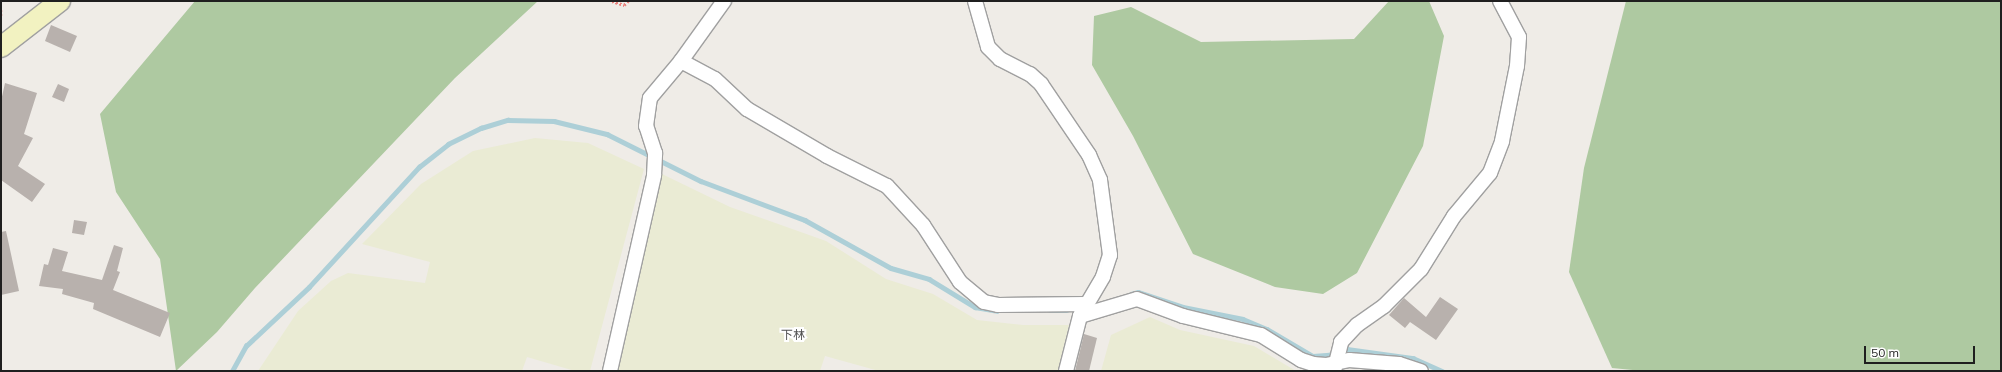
<!DOCTYPE html>
<html>
<head>
<meta charset="utf-8">
<style>
  body { margin:0 }
  #map { position:relative; width:2002px; height:372px; overflow:hidden; background:#efece7; font-family:Mulish,"Noto Sans JP",sans-serif }
  div>[style] { position:absolute }
  .farmland>* { inset:0; background:#eaebd4 }
  .forest>* { inset:0; background:#aec9a1 }
  .stream>* { height:4.5px; margin:-2.25px; padding:0 2.25px; transform-origin:2.25px; border-radius:2.25px; background:#adcfd7 }
  .building>* { inset:0; background:#b8b1ad }
  .path>* { height:2.5px; margin-top:-1.25px; transform-origin:0; background:repeating-linear-gradient(90deg,#e9837e 0 2px,transparent 0 4px) }
  .roads { filter:drop-shadow(1px 0 #a0a0a0) drop-shadow(-1px 0 #a0a0a0) drop-shadow(0 1px #a0a0a0) drop-shadow(0 -1px #a0a0a0) }
  .street>* { height:14px; margin:-7px; padding:0 7px; transform-origin:7px; border-radius:7px; background:#fff }
  .secondary>* { height:20px; margin:-10px; padding:0 10px; transform-origin:10px; border-radius:10px; background:#f2f2c1 }
  span { translate:-50% -50%; white-space:nowrap; text-align:center; line-height:1.15; -webkit-text-stroke:4px #fff; paint-order:stroke }
  .neighbourhood-label { font-size:12px; color:#525252 }
  .frame { position:absolute; inset:0; border:2px solid #1f1f1f; pointer-events:none }
  .scale { position:absolute; left:1864px; top:346px; width:111px; height:18px; box-sizing:border-box; border:2px solid #1f1f1f; border-top:0; padding-left:5px; font-size:12px; line-height:14px; white-space:nowrap; color:#1f1f1f; -webkit-text-stroke:3px #fff; paint-order:stroke }
</style>
</head>
<body>
<div id="map">
  <div class="farmland">
    <i style="clip-path:polygon(535px 138px,588px 143px,644px 169px,590px 371px,575px 371px,527px 357px,522px 371px,258px 371px,298px 311px,331px 281px,348px 273px,425px 283px,430px 262px,362px 244px,421px 184px,473px 151px)"></i>
    <i style="clip-path:polygon(662px 174px,730px 207px,826px 241px,886px 279px,933px 294px,977px 320px,1023px 325px,1069px 325px,1058px 371px,879px 371px,825px 356px,820px 371px,614px 371px)"></i>
    <i style="clip-path:polygon(1150px 317px,1180px 330px,1254px 346px,1296px 371px,1101px 371px,1111px 335px)"></i>
  </div>
  <div class="forest">
    <i style="clip-path:polygon(195px 1px,538px 1px,455px 78px,255px 288px,217px 332px,176px 371px,160px 259px,116px 192px,100px 114px)"></i>
    <i style="clip-path:polygon(1389px 1px,1429px 1px,1444px 36px,1423px 146px,1357px 273px,1323px 294px,1275px 287px,1193px 254px,1133px 136px,1092px 65px,1094px 16px,1131px 7px,1201px 42px,1354px 39px)"></i>
    <i style="clip-path:polygon(1626px 1px,2001px 1px,2001px 371px,1643px 371px,1612px 368px,1569px 272px,1584px 168px)"></i>
  </div>
  <div class="stream">
    <i style="left:1131px;top:294px;width:7px;rotate:-16deg"></i>
    <i style="left:1138px;top:292px;width:47px;rotate:18.4deg"></i>
    <i style="left:1183px;top:307px;width:61px;rotate:11.3deg"></i>
    <i style="left:1243px;top:319px;width:26px;rotate:23deg"></i>
    <i style="left:1267px;top:329px;width:53px;rotate:30.4deg"></i>
    <i style="left:1313px;top:356px;width:16px;rotate:-4deg"></i>
    <i style="left:1329px;top:355px;width:19px;rotate:-18deg"></i>
    <i style="left:1347px;top:349px;width:67px;rotate:7.8deg"></i>
    <i style="left:1413px;top:358px;width:32px;rotate:24deg"></i>
    <i style="left:1050px;top:311px;width:17px"></i>
    <i style="left:232px;top:371px;width:29px;rotate:-61deg"></i>
    <i style="left:246px;top:346px;width:86px;rotate:-43.1deg"></i>
    <i style="left:309px;top:287px;width:163px;rotate:-47.5deg"></i>
    <i style="left:419px;top:167px;width:37px;rotate:-38deg"></i>
    <i style="left:448px;top:144px;width:37px;rotate:-26deg"></i>
    <i style="left:481px;top:128px;width:28px;rotate:-17deg"></i>
    <i style="left:508px;top:120px;width:46px;rotate:1.2deg"></i>
    <i style="left:554px;top:121px;width:55px;rotate:13.8deg"></i>
    <i style="left:607px;top:134px;width:105px;rotate:26.6deg"></i>
    <i style="left:701px;top:181px;width:111px;rotate:20.6deg"></i>
    <i style="left:805px;top:220px;width:98px;rotate:29.2deg"></i>
    <i style="left:891px;top:268px;width:40px;rotate:16deg"></i>
    <i style="left:929px;top:279px;width:54px;rotate:31.3deg"></i>
    <i style="left:975px;top:307px;width:22px;rotate:10deg"></i>
  </div>
  <div class="building">
    <i style="clip-path:polygon(51px 25px,77px 36px,70px 52px,45px 41px)"></i>
    <i style="clip-path:polygon(5px 83px,37px 93px,24px 134px,33px 138px,18px 166px,45px 184px,32px 202px,1px 180px,1px 101px)"></i>
    <i style="clip-path:polygon(58px 84px,69px 89px,64px 102px,52px 97px)"></i>
    <i style="clip-path:polygon(74px 220px,87px 222px,84px 235px,72px 233px)"></i>
    <i style="clip-path:polygon(6px 231px,19px 291px,1px 295px,1px 232px)"></i>
    <i style="clip-path:polygon(114px 245px,123px 248px,117px 271px,120px 272px,113px 290px,170px 313px,160px 337px,93px 309px,94px 303px,62px 294px,63px 289px,39px 286px,44px 264px,48px 265px,53px 248px,68px 252px,62px 271px,102px 280px)"></i>
    <i style="clip-path:polygon(1440px 297px,1458px 309px,1436px 340px,1410px 322px,1405px 328px,1389px 315px,1404px 298px,1426px 317px)"></i>
    <i style="clip-path:polygon(1084px 334px,1097px 338px,1089px 371px,1075px 371px)"></i>
  </div>
  <div class="path">
    <i style="left:612px;top:1px;width:13px;rotate:18deg"></i>
    <i style="left:624px;top:5px;width:6px;rotate:-45deg"></i>
    <i style="left:1px;top:10px;width:6px;rotate:90deg"></i>
  </div>
  <div class="roads">
    <div class="street">
      <i style="left:975px;top:1px;width:48px;rotate:74.2deg"></i>
      <i style="left:988px;top:47px;width:17px;rotate:45deg"></i>
      <i style="left:1000px;top:59px;width:34px;rotate:27deg"></i>
      <i style="left:1030px;top:74px;width:15px;rotate:42deg"></i>
      <i style="left:1041px;top:84px;width:86px;rotate:55.9deg"></i>
      <i style="left:1089px;top:155px;width:27px;rotate:66deg"></i>
      <i style="left:1100px;top:180px;width:76px;rotate:82.4deg"></i>
      <i style="left:1110px;top:255px;width:23px;rotate:108deg"></i>
      <i style="left:1103px;top:277px;width:45px;rotate:120.5deg"></i>
      <i style="left:1080px;top:316px;width:57px;rotate:104.3deg"></i>
      <i style="left:681px;top:61px;width:38px;rotate:28deg"></i>
      <i style="left:715px;top:79px;width:44px;rotate:43.2deg"></i>
      <i style="left:747px;top:109px;width:93px;rotate:30.4deg"></i>
      <i style="left:827px;top:156px;width:67px;rotate:26.6deg"></i>
      <i style="left:887px;top:186px;width:53px;rotate:47.3deg"></i>
      <i style="left:923px;top:225px;width:68px;rotate:57deg"></i>
      <i style="left:960px;top:282px;width:31px;rotate:40deg"></i>
      <i style="left:984px;top:302px;width:14px;rotate:12deg"></i>
      <i style="left:998px;top:305px;width:88px;rotate:-0.7deg"></i>
      <i style="left:1080px;top:316px;width:59px;rotate:-16.6deg"></i>
      <i style="left:1137px;top:299px;width:49px;rotate:20.3deg"></i>
      <i style="left:1183px;top:316px;width:80px;rotate:13.7deg"></i>
      <i style="left:1261px;top:335px;width:47px;rotate:32deg"></i>
      <i style="left:1301px;top:360px;width:13px;rotate:18deg"></i>
      <i style="left:1313px;top:364px;width:13px;rotate:4deg"></i>
      <i style="left:1326px;top:365px;width:24px;rotate:-12deg"></i>
      <i style="left:1349px;top:360px;width:50px;rotate:4.6deg"></i>
      <i style="left:1399px;top:364px;width:23px;rotate:18deg"></i>
      <i style="left:610px;top:371px;width:201px;rotate:-77.3deg"></i>
      <i style="left:654px;top:175px;width:22px;rotate:-87deg"></i>
      <i style="left:655px;top:153px;width:28px;rotate:-108deg"></i>
      <i style="left:646px;top:126px;width:28px;rotate:-82deg"></i>
      <i style="left:650px;top:98px;width:48px;rotate:-50deg"></i>
      <i style="left:681px;top:61px;width:74px;rotate:-54.4deg"></i>
      <i style="left:1334px;top:371px;width:30px;rotate:-76deg"></i>
      <i style="left:1341px;top:342px;width:23px;rotate:-47deg"></i>
      <i style="left:1357px;top:325px;width:33px;rotate:-35deg"></i>
      <i style="left:1384px;top:306px;width:52px;rotate:-45deg"></i>
      <i style="left:1421px;top:269px;width:62px;rotate:-58.1deg"></i>
      <i style="left:1454px;top:216px;width:56px;rotate:-50.1deg"></i>
      <i style="left:1490px;top:173px;width:34px;rotate:-69deg"></i>
      <i style="left:1502px;top:141px;width:76px;rotate:-78.7deg"></i>
      <i style="left:1517px;top:66px;width:29px;rotate:-86deg"></i>
      <i style="left:1519px;top:37px;width:41px;rotate:-117.8deg"></i>
    </div>
    <div class="secondary">
      <i style="left:1px;top:47px;width:75px;rotate:-37.9deg"></i>
    </div>
  </div>
  <div class="neighbourhood-label">
    <span style="left:793px;top:335px">下林</span>
  </div>
  <div class="frame"></div>
  <div class="scale">50 m</div>
</div>
</body>
</html>
